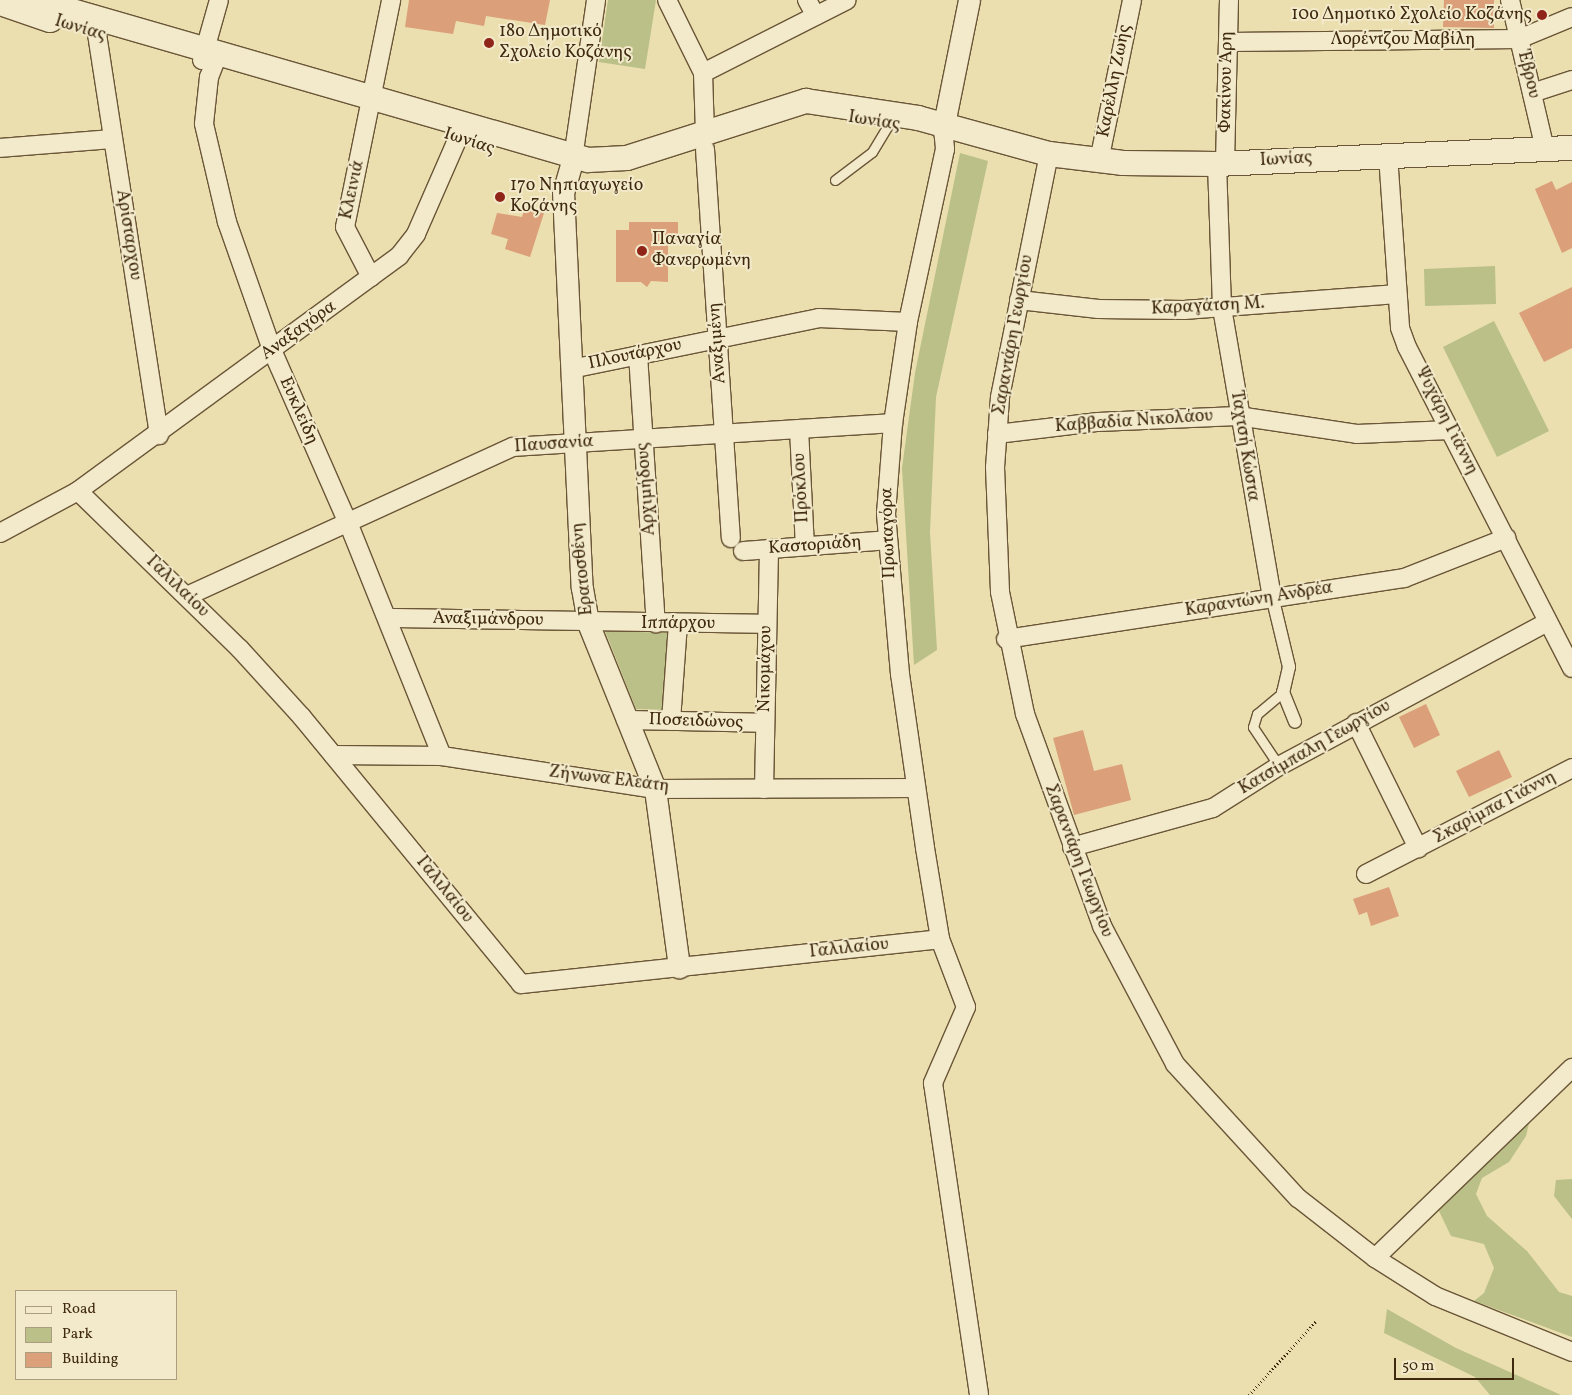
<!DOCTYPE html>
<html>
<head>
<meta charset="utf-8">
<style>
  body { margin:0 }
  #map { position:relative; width:1572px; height:1395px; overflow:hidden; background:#ebdeaf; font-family:Vollkorn,serif }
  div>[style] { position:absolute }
  .green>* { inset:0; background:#bac088 }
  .building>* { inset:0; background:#db9f7a }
  .path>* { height:3px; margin-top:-1.5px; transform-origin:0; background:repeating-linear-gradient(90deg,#3f290f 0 1px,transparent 0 3.5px) }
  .roads { filter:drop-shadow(1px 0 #6a5637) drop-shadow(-1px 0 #6a5637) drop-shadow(0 1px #6a5637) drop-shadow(0 -1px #6a5637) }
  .service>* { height:9px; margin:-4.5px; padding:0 4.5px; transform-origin:4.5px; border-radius:4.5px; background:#f2eacb }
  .pedestrian>* { height:12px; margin:-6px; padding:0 6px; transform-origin:6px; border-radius:6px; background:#f2eacb }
  .minor>* { height:18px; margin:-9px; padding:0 9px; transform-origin:9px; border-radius:9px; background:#f2eacb }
  .tertiary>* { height:21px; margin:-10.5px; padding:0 10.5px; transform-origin:10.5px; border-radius:10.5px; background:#f2eacb }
  .secondary>* { height:24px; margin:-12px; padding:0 12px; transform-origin:12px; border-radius:12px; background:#f2eacb }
  .dots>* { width:14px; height:14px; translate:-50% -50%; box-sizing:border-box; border:2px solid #f2eacb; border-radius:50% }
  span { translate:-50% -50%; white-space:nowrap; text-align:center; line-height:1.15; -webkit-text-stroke:4px #f2eacb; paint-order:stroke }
  .poi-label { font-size:18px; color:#3f290f }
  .right { translate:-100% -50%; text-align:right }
  .left { translate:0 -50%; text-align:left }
  .street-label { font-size:18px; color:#3f290f }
  .legend { position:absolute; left:15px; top:1290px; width:162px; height:90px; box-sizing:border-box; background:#f2eacb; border:1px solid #aa9d80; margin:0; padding:6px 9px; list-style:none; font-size:15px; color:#3f290f }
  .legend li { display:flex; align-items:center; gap:10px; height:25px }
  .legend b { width:25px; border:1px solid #aa9d80 }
  .scale { position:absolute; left:1394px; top:1358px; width:120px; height:22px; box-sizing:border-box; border:2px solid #3f290f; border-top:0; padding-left:6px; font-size:15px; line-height:18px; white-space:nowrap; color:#3f290f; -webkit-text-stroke:4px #f2eacb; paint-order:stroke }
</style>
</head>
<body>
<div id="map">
  <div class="green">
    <i style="clip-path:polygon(608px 0,656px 0,645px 69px,599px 62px)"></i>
    <i style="clip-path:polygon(960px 153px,988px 161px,936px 397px,930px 532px,937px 650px,914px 665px,902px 468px,915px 373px)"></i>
    <i style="clip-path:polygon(1495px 266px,1496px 304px,1425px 306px,1424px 269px)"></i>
    <i style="clip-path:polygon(1494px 321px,1549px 431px,1497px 457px,1443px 347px)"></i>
    <i style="clip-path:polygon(605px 631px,673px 633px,668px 710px,636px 709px)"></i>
    <i style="clip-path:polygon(1531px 1115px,1526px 1136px,1509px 1162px,1482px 1178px,1476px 1194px,1487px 1216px,1527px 1251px,1559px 1292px,1572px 1296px,1572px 1337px,1474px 1301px,1484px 1293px,1494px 1268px,1484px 1244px,1451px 1236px,1437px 1207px)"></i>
    <i style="clip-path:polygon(1572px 1179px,1572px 1219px,1554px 1196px,1556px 1180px)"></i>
    <i style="clip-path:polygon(1387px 1309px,1456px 1348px,1561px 1395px,1490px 1395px,1475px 1377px,1384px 1333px)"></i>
  </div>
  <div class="building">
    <i style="clip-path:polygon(409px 0,550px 0,545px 25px,486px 16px,484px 26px,456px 21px,453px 34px,405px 27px)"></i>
    <i style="clip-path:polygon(1444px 0,1494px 0,1494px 28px,1443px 27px)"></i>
    <i style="clip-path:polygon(1552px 181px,1556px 190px,1572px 182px,1572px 248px,1562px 253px,1535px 189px)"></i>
    <i style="clip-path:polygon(525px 207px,544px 213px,530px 257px,505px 249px,508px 239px,491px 234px,497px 213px,522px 217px)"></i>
    <i style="clip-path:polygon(629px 222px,678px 222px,678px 242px,668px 242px,668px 282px,651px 281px,647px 287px,641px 282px,616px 282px,616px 230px,629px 230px)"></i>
    <i style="clip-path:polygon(1572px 287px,1572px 348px,1544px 362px,1519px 313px)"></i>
    <i style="clip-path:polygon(1426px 704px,1440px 735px,1414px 748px,1399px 717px)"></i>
    <i style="clip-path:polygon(1083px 730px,1094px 771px,1122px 764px,1131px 800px,1074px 815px,1053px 738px)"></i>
    <i style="clip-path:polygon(1499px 750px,1512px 777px,1469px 797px,1456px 771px)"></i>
    <i style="clip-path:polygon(1389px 887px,1399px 916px,1371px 926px,1367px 912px,1359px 915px,1353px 899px)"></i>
  </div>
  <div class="path">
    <i style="left:1249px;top:1395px;width:101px;rotate:-47.8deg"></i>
  </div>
  <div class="roads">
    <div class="service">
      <i style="left:835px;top:180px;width:46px;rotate:-37.1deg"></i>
      <i style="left:872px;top:152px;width:33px;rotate:-59deg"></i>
      <i style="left:1279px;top:766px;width:47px;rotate:-123.7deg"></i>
      <i style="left:1253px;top:727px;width:14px;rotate:-73deg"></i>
      <i style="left:1257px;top:714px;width:34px;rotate:-40deg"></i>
    </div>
    <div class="pedestrian">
      <i style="left:1272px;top:596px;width:73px;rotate:76.5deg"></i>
      <i style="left:1289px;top:667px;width:26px;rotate:103deg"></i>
      <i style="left:1283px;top:692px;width:32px;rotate:68deg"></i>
    </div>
    <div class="minor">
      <i style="left:667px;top:0;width:81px;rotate:63.7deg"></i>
      <i style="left:703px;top:73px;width:61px;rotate:88.1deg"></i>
      <i style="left:807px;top:0;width:18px;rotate:61deg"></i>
      <i style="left:1510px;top:0;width:153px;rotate:76.8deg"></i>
      <i style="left:97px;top:34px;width:406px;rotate:81.2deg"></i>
      <i style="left:1229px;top:42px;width:290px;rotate:-0.6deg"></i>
      <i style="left:1519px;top:39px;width:57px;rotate:-22.5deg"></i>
      <i style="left:218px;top:54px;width:25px;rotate:111deg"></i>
      <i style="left:209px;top:77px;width:47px;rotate:96.1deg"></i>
      <i style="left:204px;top:124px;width:101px;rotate:76.8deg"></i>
      <i style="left:227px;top:222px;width:136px;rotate:70.6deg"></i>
      <i style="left:272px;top:350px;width:191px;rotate:66.3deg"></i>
      <i style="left:349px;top:525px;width:249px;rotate:68.1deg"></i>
      <i style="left:202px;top:60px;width:62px;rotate:-74.2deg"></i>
      <i style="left:703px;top:73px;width:161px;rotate:-26.9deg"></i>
      <i style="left:1532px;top:93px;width:42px;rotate:-18deg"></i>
      <i style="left:943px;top:129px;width:20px;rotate:84deg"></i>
      <i style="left:945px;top:149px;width:177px;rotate:102.1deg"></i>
      <i style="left:908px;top:322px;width:102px;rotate:98.4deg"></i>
      <i style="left:893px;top:423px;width:91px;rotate:94.4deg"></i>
      <i style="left:886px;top:514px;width:161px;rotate:85deg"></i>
      <i style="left:900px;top:674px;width:176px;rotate:81.8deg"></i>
      <i style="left:925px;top:848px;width:92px;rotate:80.6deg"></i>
      <i style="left:940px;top:939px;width:73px;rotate:69.1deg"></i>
      <i style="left:966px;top:1007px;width:83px;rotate:113.5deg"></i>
      <i style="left:933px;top:1083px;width:315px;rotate:81.6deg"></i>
      <i style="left:0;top:148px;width:113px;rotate:-4.6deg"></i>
      <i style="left:705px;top:149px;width:390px;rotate:86.2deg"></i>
      <i style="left:1049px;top:154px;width:249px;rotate:101.4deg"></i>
      <i style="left:1000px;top:398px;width:69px;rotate:94.1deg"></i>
      <i style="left:995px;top:467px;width:125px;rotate:87.7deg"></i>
      <i style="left:1000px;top:592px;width:125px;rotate:78.4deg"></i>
      <i style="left:1025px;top:714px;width:226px;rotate:70deg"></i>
      <i style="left:1102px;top:926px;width:156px;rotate:62.1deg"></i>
      <i style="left:1175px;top:1064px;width:182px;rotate:47.5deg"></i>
      <i style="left:1298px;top:1198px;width:98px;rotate:37.9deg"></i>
      <i style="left:1375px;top:1258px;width:71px;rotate:32.3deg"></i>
      <i style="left:1435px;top:1296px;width:148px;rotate:22.2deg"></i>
      <i style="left:1388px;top:155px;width:173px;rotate:86deg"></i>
      <i style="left:1400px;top:328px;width:20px;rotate:70deg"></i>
      <i style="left:1407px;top:347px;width:361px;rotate:62.8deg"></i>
      <i style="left:573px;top:158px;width:160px;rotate:-81.7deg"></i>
      <i style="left:1099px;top:161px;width:164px;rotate:-78.4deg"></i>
      <i style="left:1225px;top:163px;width:163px;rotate:-88.6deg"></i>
      <i style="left:1217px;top:164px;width:144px;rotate:88deg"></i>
      <i style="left:1222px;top:308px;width:292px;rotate:80.2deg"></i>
      <i style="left:371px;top:277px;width:56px;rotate:-117.5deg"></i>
      <i style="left:345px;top:227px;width:232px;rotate:-78.5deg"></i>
      <i style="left:1019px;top:300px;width:80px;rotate:6.5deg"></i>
      <i style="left:1098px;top:309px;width:86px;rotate:0.7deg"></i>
      <i style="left:1184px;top:310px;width:214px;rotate:-4.3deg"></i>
      <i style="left:638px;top:355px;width:269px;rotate:86.2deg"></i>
      <i style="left:571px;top:369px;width:253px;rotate:-11.6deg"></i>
      <i style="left:819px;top:318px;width:89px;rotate:2.6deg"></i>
      <i style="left:799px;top:429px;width:117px;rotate:87.1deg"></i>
      <i style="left:997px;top:434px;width:102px;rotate:-6.8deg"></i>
      <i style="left:1098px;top:422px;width:140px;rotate:-2.5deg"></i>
      <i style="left:1238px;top:416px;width:120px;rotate:8.6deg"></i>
      <i style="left:1357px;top:434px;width:93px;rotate:-2.5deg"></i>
      <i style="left:78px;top:491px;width:226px;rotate:44.3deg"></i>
      <i style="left:240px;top:649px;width:91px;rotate:47.7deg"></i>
      <i style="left:301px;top:716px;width:347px;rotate:50.6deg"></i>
      <i style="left:521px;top:984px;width:421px;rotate:-6.1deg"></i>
      <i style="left:0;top:533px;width:89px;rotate:-28.3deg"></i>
      <i style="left:78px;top:491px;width:398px;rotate:-36.2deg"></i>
      <i style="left:399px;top:256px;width:28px;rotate:-52deg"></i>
      <i style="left:416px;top:234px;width:120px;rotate:-66.4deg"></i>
      <i style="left:743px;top:551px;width:145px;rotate:-4.3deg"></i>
      <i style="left:187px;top:596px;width:358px;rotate:-24.6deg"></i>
      <i style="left:513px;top:447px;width:381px;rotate:-3.6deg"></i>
      <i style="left:388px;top:618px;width:379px;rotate:0.9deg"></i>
      <i style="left:1006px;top:639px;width:403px;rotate:-8.7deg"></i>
      <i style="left:1404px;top:578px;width:110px;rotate:-21.4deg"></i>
      <i style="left:626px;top:720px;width:139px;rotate:1.2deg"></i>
      <i style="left:671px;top:721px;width:97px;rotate:-85.9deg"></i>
      <i style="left:1356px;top:723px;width:140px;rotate:63.6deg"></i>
      <i style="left:333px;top:755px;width:109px;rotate:0.5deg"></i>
      <i style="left:442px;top:756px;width:216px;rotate:8.8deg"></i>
      <i style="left:655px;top:789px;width:261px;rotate:-0.2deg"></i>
      <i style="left:764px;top:789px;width:240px;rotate:-88.8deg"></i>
      <i style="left:1072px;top:847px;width:146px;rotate:-15.5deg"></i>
      <i style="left:1213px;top:808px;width:78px;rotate:-32.5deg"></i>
      <i style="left:1279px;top:766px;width:305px;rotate:-28.2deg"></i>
      <i style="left:1366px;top:874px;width:232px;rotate:-27.2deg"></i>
      <i style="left:1375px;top:1258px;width:274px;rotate:-44deg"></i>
    </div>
    <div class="tertiary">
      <i style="left:943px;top:129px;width:132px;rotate:-78.6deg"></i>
      <i style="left:573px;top:158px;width:35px;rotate:106deg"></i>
      <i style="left:563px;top:192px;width:396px;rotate:87.3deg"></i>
      <i style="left:582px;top:588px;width:36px;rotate:80deg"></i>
      <i style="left:588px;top:623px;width:179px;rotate:68deg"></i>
      <i style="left:655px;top:789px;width:180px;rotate:82.3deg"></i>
    </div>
    <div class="secondary">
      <i style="left:34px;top:0;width:577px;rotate:16.11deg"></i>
      <i style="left:588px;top:160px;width:39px;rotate:-3deg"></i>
      <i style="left:627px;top:158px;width:188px;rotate:-17.7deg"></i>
      <i style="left:806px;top:101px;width:113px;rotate:8.6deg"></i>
      <i style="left:918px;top:118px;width:136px;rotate:15.4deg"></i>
      <i style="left:1049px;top:154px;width:75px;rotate:6.9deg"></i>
      <i style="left:1123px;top:163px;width:94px;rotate:0.6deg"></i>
      <i style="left:1217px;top:164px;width:355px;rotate:-2.6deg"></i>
      <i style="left:0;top:3px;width:53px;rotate:18.8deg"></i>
    </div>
  </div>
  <div class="dots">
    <i style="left:1542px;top:15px;background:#8f2418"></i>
    <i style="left:489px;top:43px;background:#8f2418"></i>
    <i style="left:500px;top:197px;background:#8f2418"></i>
    <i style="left:642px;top:251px;background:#8f2418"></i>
  </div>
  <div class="poi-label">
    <span class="right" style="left:1532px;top:15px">10ο Δημοτικό Σχολείο Κοζάνης</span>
    <span class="left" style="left:499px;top:43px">18ο Δημοτικό<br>Σχολείο Κοζάνης</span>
    <span class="left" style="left:510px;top:197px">17ο Νηπιαγωγείο<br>Κοζάνης</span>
    <span class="left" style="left:652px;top:251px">Παναγία<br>Φανερωμένη</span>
  </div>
  <div class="street-label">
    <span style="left:80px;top:29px;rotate:17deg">Ιωνίας</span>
    <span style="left:1403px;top:40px">Λορέντζου Μαβίλη</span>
    <span style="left:1528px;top:75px;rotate:76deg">Έβρου</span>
    <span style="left:1115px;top:81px;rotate:-79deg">Καρέλλη Ζωής</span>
    <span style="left:1227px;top:82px;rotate:-89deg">Φακίνου Άρη</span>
    <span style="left:874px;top:122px;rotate:9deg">Ιωνίας</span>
    <span style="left:469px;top:142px;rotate:18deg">Ιωνίας</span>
    <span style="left:1286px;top:160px;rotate:-3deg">Ιωνίας</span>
    <span style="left:353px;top:190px;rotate:-78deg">Κλεινιά</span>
    <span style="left:128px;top:235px;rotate:81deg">Αρίσταρχου</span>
    <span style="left:1208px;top:307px;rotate:-3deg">Καραγάτση Μ.</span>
    <span style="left:299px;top:331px;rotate:-36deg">Αναξαγόρα</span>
    <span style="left:1014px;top:335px;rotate:-80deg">Σαραντάρη Γεωργίου</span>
    <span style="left:718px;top:343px;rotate:-94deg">Αναξιμένη</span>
    <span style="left:635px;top:355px;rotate:-12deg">Πλουτάρχου</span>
    <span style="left:298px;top:411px;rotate:66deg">Ευκλείδη</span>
    <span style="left:1446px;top:421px;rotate:63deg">Ψυχάρη Γιάννη</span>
    <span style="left:1134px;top:422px;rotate:-4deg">Καββαδία Νικολάου</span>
    <span style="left:554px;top:445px;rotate:-4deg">Παυσανία</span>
    <span style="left:1244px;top:446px;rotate:81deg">Ταχτσή Κώστα</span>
    <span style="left:802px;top:488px;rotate:-93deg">Πρόκλου</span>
    <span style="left:647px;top:489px;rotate:-94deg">Αρχιμήδους</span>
    <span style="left:889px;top:533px;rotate:-92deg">Πρωταγόρα</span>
    <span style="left:815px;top:546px;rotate:-4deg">Καστοριάδη</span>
    <span style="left:583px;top:569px;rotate:-96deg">Ερατοσθένη</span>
    <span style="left:177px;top:587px;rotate:44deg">Γαλιλαίου</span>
    <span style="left:1259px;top:600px;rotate:-9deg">Καραντώνη Ανδρέα</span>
    <span style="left:488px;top:620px;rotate:1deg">Αναξιμάνδρου</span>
    <span style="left:678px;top:624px">Ιππάρχου</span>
    <span style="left:766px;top:669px;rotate:-89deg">Νικομάχου</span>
    <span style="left:696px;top:722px;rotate:2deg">Ποσειδώνος</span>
    <span style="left:1315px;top:748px;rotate:-30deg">Κατσίμπαλη Γεωργίου</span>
    <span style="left:609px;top:780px;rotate:7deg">Ζήνωνα Ελεάτη</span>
    <span style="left:1495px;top:808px;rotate:-28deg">Σκαρίμπα Γιάννη</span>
    <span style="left:1078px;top:861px;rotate:69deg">Σαραντάρη Γεωργίου</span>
    <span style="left:444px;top:890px;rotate:51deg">Γαλιλαίου</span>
    <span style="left:849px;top:949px;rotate:-6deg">Γαλιλαίου</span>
  </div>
  <ul class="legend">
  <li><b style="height:6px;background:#f2eacb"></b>Road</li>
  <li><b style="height:14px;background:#bac088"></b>Park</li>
  <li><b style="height:14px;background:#db9f7a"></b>Building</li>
  </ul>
  <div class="scale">50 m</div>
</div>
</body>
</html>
